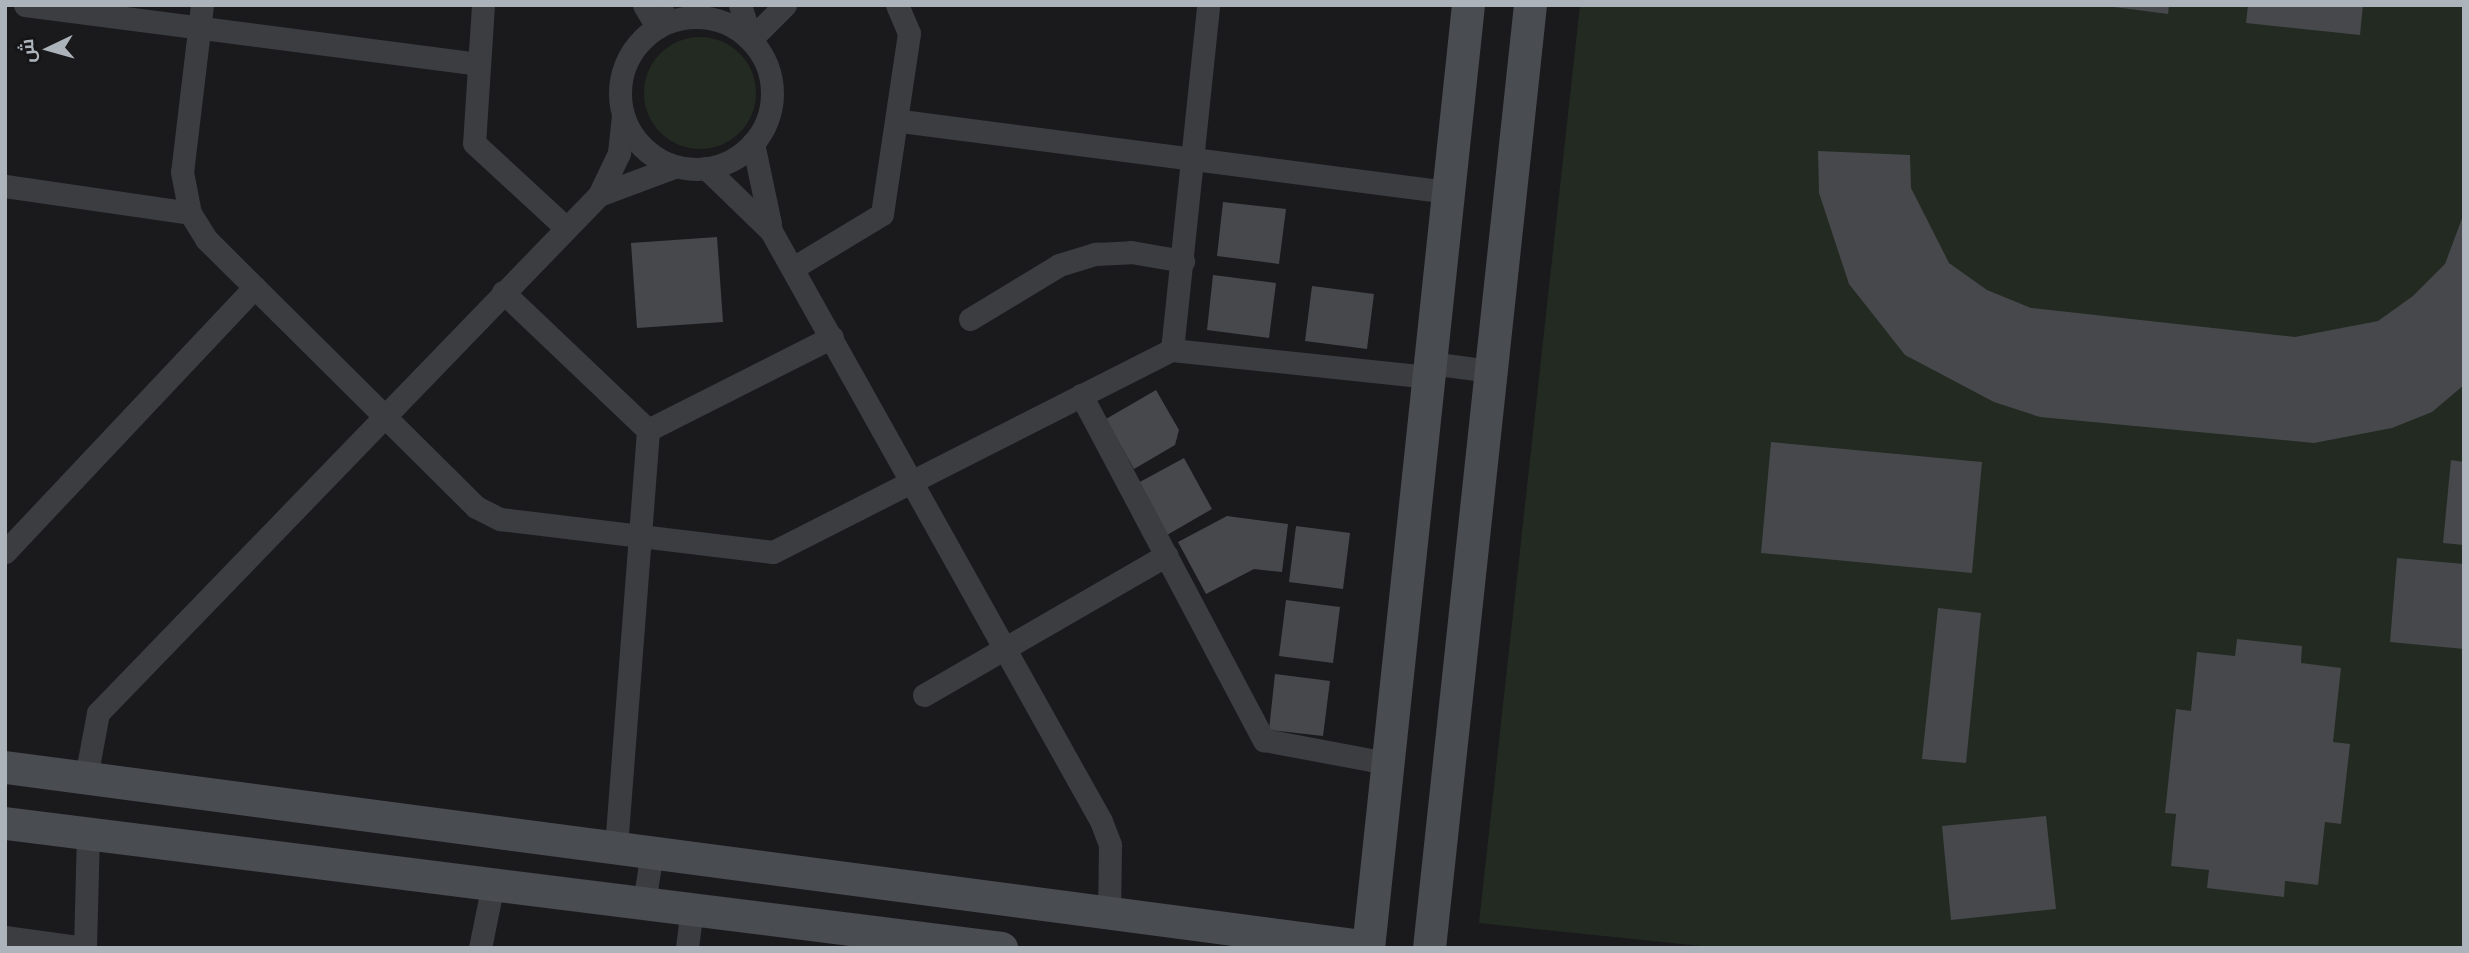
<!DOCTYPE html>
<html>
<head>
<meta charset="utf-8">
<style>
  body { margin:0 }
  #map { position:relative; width:2469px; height:953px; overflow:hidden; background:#1a1a1c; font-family:"Work Sans",Cairo,sans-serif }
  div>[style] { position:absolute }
  .green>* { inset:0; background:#222a22 }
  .round { border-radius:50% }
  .building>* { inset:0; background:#47484c }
  .street>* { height:23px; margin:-11.5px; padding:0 11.5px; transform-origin:11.5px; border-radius:11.5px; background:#3b3d41 }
  .street>.ring { margin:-11.5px; padding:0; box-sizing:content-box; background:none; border:23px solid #3b3d41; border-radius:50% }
  .secondary>* { height:33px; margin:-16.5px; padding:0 16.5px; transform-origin:16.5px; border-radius:16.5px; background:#494c51 }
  span { translate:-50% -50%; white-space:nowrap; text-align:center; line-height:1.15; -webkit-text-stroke:5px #151517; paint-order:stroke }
  .frame { position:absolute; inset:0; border:7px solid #adb3bb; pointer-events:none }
  .north { position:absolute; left:14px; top:14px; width:70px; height:70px; -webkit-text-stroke:5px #151517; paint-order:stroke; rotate:265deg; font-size:19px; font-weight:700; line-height:28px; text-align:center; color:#adb3bb }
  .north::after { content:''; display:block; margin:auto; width:24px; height:32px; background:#adb3bb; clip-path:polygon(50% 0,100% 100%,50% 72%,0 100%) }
</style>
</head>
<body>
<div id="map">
  <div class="green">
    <i style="clip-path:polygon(1580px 5px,2464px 5px,2464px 948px,1720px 948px,1479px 923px)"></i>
    <i class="round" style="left:644px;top:37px;width:112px;height:112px"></i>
  </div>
  <div class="building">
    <i style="clip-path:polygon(2099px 5px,2169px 5px,2168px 14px)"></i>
    <i style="clip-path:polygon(2248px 5px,2363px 5px,2360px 35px,2246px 23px)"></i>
    <i style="clip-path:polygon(1818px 151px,1910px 155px,1911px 188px,1949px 263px,1987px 290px,2031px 308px,2295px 337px,2378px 321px,2413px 296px,2445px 264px,2464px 213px,2464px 385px,2432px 412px,2392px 428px,2314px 443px,2040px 417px,1994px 402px,1905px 355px,1849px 284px,1819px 193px)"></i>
    <i style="clip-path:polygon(1223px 202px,1286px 209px,1279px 264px,1217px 256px)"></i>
    <i style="clip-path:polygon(717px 237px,723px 322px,637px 328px,631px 243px)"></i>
    <i style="clip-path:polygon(1213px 275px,1276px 283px,1269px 338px,1207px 330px)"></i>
    <i style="clip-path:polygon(1312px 286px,1374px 294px,1367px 349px,1305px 341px)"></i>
    <i style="clip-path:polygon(1156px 390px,1179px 430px,1175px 445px,1134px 469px,1106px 419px)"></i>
    <i style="clip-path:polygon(1771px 442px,1982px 462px,1972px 573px,1761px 553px)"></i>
    <i style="clip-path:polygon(1184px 458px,1212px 509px,1167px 535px,1138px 483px)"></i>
    <i style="clip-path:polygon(2451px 460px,2464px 462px,2464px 545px,2443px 543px)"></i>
    <i style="clip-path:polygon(1227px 516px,1288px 524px,1282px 572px,1254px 569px,1206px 594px,1178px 542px)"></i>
    <i style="clip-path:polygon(1296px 526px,1350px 533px,1343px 589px,1289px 582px)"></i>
    <i style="clip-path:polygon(2397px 558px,2464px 564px,2464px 649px,2390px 642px)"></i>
    <i style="clip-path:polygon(1286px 600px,1340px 607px,1333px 663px,1279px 656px)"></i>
    <i style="clip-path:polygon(1938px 608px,1981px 613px,1966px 763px,1922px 759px)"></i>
    <i style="clip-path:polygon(2237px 639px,2302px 646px,2301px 663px,2341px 668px,2333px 742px,2350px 744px,2341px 824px,2325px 822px,2318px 885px,2285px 881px,2284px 897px,2207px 888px,2209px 870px,2171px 866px,2176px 814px,2165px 813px,2176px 709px,2191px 711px,2197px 652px,2235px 656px)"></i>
    <i style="clip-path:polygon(1275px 674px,1330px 681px,1323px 736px,1269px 730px)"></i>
    <i style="clip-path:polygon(2046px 816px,2056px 909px,1951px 920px,1942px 826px)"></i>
  </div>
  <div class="street">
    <i style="left:25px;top:5px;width:457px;rotate:7.4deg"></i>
    <i style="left:202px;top:5px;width:168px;rotate:96.8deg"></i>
    <i style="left:182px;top:172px;width:42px;rotate:79deg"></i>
    <i style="left:190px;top:213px;width:31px;rotate:58deg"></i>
    <i style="left:206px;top:239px;width:380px;rotate:44.8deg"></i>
    <i style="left:476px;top:507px;width:27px;rotate:27deg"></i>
    <i style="left:500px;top:519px;width:275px;rotate:6.9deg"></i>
    <i style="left:773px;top:552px;width:447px;rotate:-26.9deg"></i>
    <i style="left:1172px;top:350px;width:257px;rotate:6deg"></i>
    <i style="left:483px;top:5px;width:138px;rotate:93.7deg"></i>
    <i style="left:474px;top:143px;width:125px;rotate:42.7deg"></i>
    <i style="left:644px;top:5px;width:26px;rotate:59deg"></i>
    <i style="left:657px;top:27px;width:14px;rotate:-54deg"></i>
    <i style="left:740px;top:5px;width:36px;rotate:72deg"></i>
    <i style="left:751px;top:39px;width:48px;rotate:-45deg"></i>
    <i class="ring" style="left:620px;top:17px;width:129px;height:129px"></i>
    <i style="left:901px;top:121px;width:552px;rotate:7.4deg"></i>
    <i style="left:753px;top:143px;width:83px;rotate:78.1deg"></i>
    <i style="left:706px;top:168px;width:91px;rotate:44.1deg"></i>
    <i style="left:771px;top:231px;width:676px;rotate:60.78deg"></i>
    <i style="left:1101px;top:821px;width:26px;rotate:69deg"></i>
    <i style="left:1110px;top:845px;width:68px;rotate:90.8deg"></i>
    <i style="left:5px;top:186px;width:187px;rotate:8.3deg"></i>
    <i style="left:599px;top:195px;width:80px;rotate:-20.5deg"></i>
    <i style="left:793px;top:268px;width:104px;rotate:-31.2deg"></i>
    <i style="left:882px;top:214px;width:183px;rotate:-81.5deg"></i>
    <i style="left:909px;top:33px;width:30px;rotate:-113deg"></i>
    <i style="left:503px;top:292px;width:200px;rotate:43.6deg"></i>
    <i style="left:970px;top:319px;width:104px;rotate:-31.2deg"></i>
    <i style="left:1059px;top:265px;width:39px;rotate:-17deg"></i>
    <i style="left:1096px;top:254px;width:35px;rotate:-3deg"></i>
    <i style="left:1131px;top:252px;width:53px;rotate:9.8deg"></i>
    <i style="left:1172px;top:350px;width:347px;rotate:-84deg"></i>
    <i style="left:1430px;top:363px;width:62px;rotate:7.5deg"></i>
    <i style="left:1081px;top:395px;width:391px;rotate:62.1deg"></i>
    <i style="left:1264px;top:740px;width:125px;rotate:10.6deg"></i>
    <i style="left:648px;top:430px;width:206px;rotate:-26.8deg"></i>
    <i style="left:5px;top:552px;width:364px;rotate:-46.7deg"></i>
    <i style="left:924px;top:695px;width:280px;rotate:-30deg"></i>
    <i style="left:86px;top:777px;width:65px;rotate:-79.4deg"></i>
    <i style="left:98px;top:713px;width:721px;rotate:-45.96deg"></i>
    <i style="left:599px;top:195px;width:47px;rotate:-64.5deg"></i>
    <i style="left:619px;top:153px;width:37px;rotate:-84deg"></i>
    <i style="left:616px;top:847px;width:418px;rotate:-85.6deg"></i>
    <i style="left:644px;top:903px;width:52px;rotate:-81.1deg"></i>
    <i style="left:5px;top:937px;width:80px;rotate:7.9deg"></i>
    <i style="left:85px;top:948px;width:115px;rotate:-88.5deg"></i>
    <i style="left:480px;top:948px;width:65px;rotate:-78.5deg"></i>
    <i style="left:687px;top:948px;width:39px;rotate:-83deg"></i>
  </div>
  <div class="secondary">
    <i style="left:5px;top:767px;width:1375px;rotate:7.52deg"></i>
    <i style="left:5px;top:823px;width:1004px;rotate:7.15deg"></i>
    <i style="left:1368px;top:948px;width:948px;rotate:-83.95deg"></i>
    <i style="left:1429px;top:948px;width:948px;rotate:-83.89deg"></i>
  </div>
  <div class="frame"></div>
  <div class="north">ش</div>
</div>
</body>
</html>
